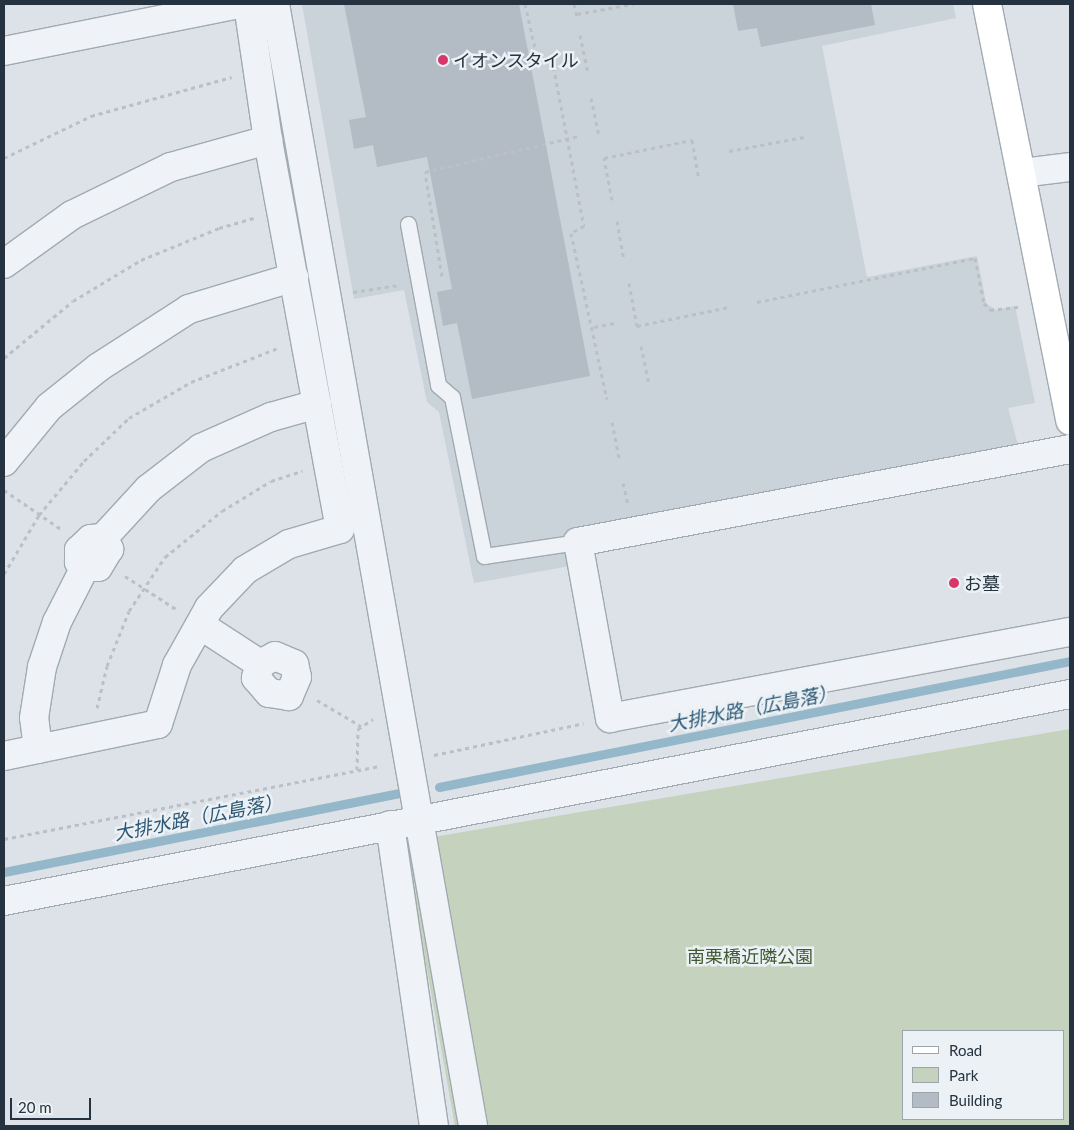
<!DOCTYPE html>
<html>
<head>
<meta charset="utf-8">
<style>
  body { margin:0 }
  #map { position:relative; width:1074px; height:1130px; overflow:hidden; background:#dce2e7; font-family:Lato,"Noto Sans JP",sans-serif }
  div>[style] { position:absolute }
  .built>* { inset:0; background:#cad2da }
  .green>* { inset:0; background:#c5d2bd }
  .stream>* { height:9px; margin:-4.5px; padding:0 4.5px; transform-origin:4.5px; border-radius:4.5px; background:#94b7ca }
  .building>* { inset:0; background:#b3bcc4 }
  .path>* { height:3px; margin-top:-1.5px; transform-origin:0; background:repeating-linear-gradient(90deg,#bac0c6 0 4px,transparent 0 8px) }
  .roads { filter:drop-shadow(1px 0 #a1aab1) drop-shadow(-1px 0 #a1aab1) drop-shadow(0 1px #a1aab1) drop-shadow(0 -1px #a1aab1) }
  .lane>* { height:15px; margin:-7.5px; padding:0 7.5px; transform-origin:7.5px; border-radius:7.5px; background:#eff2f6 }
  .street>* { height:28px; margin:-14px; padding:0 14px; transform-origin:14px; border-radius:14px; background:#eff2f6 }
  .secondary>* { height:28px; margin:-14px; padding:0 14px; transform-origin:14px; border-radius:14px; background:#fff }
  .dots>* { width:14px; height:14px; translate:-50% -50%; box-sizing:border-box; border:2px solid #ebf1f5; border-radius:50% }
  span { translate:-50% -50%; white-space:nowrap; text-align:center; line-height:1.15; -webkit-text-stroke:5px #ebf1f5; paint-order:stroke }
  .poi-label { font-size:18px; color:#25323f }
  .left { translate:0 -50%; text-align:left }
  .park-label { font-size:18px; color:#405b31 }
  .water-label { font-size:19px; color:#2d5875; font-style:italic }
  .frame { position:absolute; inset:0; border:5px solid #25323f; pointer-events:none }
  .legend { position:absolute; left:902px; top:1030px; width:162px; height:90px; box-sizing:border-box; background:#ebf1f5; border:1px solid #9ca5ac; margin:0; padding:6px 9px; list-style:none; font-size:15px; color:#25323f }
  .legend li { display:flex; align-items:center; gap:10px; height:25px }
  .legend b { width:25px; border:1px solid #9ca5ac }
  .scale { position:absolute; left:10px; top:1098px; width:81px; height:22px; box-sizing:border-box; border:2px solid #25323f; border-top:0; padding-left:6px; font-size:15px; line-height:18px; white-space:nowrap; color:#25323f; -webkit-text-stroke:4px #ebf1f5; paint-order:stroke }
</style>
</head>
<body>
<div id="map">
  <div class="built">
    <i style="clip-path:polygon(302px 4px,953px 4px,956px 18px,822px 46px,867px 277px,977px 256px,986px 303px,996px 310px,1015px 306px,1035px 403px,1008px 408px,1018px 445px,564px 535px,570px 566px,474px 583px,439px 412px,427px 402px,404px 290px,354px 299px)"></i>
  </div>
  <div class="green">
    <i style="clip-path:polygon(evenodd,1070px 729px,1070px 1126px,455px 1126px,404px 842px,1070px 729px,903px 1031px,1063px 1031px,1063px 1119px,903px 1119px,903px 1031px)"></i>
  </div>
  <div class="stream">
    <i style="left:439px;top:787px;width:643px;rotate:-11.29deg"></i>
    <i style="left:4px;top:872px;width:402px;rotate:-11.3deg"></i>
  </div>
  <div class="building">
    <i style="clip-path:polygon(344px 4px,519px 4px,590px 376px,472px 399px,457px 323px,443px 326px,437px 292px,452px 289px,427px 157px,377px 167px,373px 145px,354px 149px,349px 120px,366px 117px)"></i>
    <i style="clip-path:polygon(733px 4px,871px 4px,875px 25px,761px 47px,757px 28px,738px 31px)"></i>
  </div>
  <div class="path">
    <i style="left:525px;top:4px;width:54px;rotate:77.2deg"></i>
    <i style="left:537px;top:57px;width:15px;rotate:8deg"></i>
    <i style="left:552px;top:59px;width:170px;rotate:79.2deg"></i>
    <i style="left:584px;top:226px;width:15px;rotate:152deg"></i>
    <i style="left:571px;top:233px;width:170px;rotate:77.8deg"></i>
    <i style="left:574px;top:4px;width:12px;rotate:76deg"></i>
    <i style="left:577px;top:14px;width:57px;rotate:-10.1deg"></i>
    <i style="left:580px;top:35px;width:40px;rotate:78deg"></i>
    <i style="left:591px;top:98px;width:39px;rotate:78deg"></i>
    <i style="left:729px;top:151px;width:76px;rotate:-10.6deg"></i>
    <i style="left:4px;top:158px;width:97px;rotate:-25.8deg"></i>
    <i style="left:91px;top:116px;width:146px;rotate:-15.5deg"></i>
    <i style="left:612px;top:200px;width:43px;rotate:-100.8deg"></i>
    <i style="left:604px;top:158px;width:90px;rotate:-11.6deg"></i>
    <i style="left:692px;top:140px;width:40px;rotate:80deg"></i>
    <i style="left:617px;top:221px;width:40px;rotate:80deg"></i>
    <i style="left:442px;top:276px;width:105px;rotate:-99.3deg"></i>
    <i style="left:425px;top:172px;width:157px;rotate:-13.2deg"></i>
    <i style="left:629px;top:283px;width:44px;rotate:79.5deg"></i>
    <i style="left:637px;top:326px;width:94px;rotate:-11.7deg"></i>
    <i style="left:353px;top:292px;width:47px;rotate:-8.7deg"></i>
    <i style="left:757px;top:302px;width:222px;rotate:-11.4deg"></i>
    <i style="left:975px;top:258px;width:46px;rotate:78.7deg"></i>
    <i style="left:984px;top:303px;width:9px;rotate:49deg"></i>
    <i style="left:990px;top:310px;width:31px;rotate:-6deg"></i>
    <i style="left:594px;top:327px;width:21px;rotate:-11deg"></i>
    <i style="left:641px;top:346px;width:39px;rotate:78deg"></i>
    <i style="left:4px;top:358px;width:89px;rotate:-39.6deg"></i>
    <i style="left:73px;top:301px;width:79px;rotate:-31.1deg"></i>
    <i style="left:141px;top:260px;width:84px;rotate:-22.3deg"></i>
    <i style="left:219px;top:228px;width:37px;rotate:-16deg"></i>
    <i style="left:612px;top:422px;width:38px;rotate:79deg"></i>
    <i style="left:623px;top:483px;width:23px;rotate:77deg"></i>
    <i style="left:4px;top:490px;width:69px;rotate:34.4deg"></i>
    <i style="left:4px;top:574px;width:69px;rotate:-59.3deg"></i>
    <i style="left:39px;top:515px;width:70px;rotate:-50.2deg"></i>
    <i style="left:84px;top:461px;width:62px;rotate:-43.7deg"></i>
    <i style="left:129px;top:418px;width:72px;rotate:-30.1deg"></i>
    <i style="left:191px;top:382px;width:93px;rotate:-21.3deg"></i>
    <i style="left:125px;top:576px;width:61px;rotate:32.9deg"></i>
    <i style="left:317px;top:700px;width:51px;rotate:30.6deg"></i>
    <i style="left:97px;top:708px;width:43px;rotate:-76.6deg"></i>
    <i style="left:107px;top:666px;width:59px;rotate:-68.2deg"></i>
    <i style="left:129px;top:611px;width:65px;rotate:-56.3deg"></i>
    <i style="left:165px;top:557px;width:73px;rotate:-38.9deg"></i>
    <i style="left:222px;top:511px;width:57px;rotate:-31.5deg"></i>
    <i style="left:271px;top:481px;width:33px;rotate:-18deg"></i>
    <i style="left:434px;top:755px;width:153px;rotate:-12deg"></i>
    <i style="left:357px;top:770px;width:41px;rotate:-88.6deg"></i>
    <i style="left:358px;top:729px;width:18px;rotate:-34deg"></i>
    <i style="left:4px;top:839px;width:384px;rotate:-11deg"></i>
  </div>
  <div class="roads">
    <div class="lane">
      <i style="left:408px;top:224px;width:164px;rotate:79.4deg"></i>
      <i style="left:438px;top:385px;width:18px;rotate:41deg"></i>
      <i style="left:452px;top:397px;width:162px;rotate:78.6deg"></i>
      <i style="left:484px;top:556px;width:95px;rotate:-8.5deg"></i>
    </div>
    <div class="street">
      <i style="left:275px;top:4px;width:1139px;rotate:79.99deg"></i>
      <i style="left:4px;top:51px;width:241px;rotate:-11.3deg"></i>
      <i style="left:1022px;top:173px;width:48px;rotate:-7.1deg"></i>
      <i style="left:4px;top:264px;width:84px;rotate:-35.8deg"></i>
      <i style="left:72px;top:215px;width:110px;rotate:-25.9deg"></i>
      <i style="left:171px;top:167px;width:101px;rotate:-15.6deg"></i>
      <i style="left:1070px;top:449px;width:501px;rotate:169.3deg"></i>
      <i style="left:578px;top:542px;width:179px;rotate:79.7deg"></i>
      <i style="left:610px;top:718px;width:468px;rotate:-10.6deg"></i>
      <i style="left:4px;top:462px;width:71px;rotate:-50.7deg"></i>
      <i style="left:49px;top:407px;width:64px;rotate:-38.7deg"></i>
      <i style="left:99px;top:367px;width:107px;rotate:-32.8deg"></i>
      <i style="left:189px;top:309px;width:110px;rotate:-16.9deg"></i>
      <i style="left:103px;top:538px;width:13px;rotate:61deg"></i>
      <i style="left:109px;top:549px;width:21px;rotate:121deg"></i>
      <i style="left:98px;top:567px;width:13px;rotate:180deg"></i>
      <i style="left:85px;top:567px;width:8px;rotate:-140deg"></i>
      <i style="left:79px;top:562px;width:12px;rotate:-90deg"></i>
      <i style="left:79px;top:550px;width:16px;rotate:-43deg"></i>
      <i style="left:91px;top:539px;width:12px;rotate:-5deg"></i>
      <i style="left:103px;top:538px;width:67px;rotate:-47.4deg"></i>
      <i style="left:148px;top:489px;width:67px;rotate:-37.7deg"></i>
      <i style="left:201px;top:448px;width:77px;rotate:-23.9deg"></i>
      <i style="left:271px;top:417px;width:48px;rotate:-15.8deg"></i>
      <i style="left:200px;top:625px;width:72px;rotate:33deg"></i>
      <i style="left:275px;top:656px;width:21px;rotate:23deg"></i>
      <i style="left:294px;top:664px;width:13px;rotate:77deg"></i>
      <i style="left:297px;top:677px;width:21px;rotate:113deg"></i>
      <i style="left:289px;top:696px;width:20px;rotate:-171deg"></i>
      <i style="left:269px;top:693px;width:20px;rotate:-131deg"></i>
      <i style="left:256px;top:678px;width:15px;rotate:-74deg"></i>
      <i style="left:260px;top:664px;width:17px;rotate:-28deg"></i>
      <i style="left:38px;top:749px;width:31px;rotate:-97deg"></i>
      <i style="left:34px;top:718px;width:52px;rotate:-81.1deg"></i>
      <i style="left:42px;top:667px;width:47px;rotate:-71.6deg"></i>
      <i style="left:57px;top:622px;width:62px;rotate:-63deg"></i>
      <i style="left:4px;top:756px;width:157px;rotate:-11.7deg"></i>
      <i style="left:158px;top:724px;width:62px;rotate:-72.1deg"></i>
      <i style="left:177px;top:665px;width:65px;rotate:-60.7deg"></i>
      <i style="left:209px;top:608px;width:52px;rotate:-46.5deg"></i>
      <i style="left:245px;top:570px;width:51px;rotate:-30.6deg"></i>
      <i style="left:289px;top:544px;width:53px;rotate:-16.4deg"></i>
      <i style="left:340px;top:529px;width:396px;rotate:-100.5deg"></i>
      <i style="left:268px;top:140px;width:137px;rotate:-98.4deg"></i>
      <i style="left:390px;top:825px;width:304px;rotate:81.7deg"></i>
      <i style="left:4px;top:901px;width:1086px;rotate:-10.99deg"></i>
    </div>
    <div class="secondary">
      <i style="left:987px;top:4px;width:425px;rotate:78.7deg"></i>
    </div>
  </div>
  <div class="dots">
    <i style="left:443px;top:60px;background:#d63768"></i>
    <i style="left:954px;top:583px;background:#d63768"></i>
  </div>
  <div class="poi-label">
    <span class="left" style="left:453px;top:60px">イオンスタイル</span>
    <span class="left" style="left:964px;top:583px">お墓</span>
  </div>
  <div class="park-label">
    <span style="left:750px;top:956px">南栗橋近隣公園</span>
  </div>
  <div class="water-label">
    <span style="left:752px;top:708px;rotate:-11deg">大排水路（広島落）</span>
    <span style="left:198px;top:817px;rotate:-11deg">大排水路（広島落）</span>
  </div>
  <div class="frame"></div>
  <ul class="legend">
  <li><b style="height:6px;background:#fff"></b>Road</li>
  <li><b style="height:14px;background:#c5d2bd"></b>Park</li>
  <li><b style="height:14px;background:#b3bcc4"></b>Building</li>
  </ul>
  <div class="scale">20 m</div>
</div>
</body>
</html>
